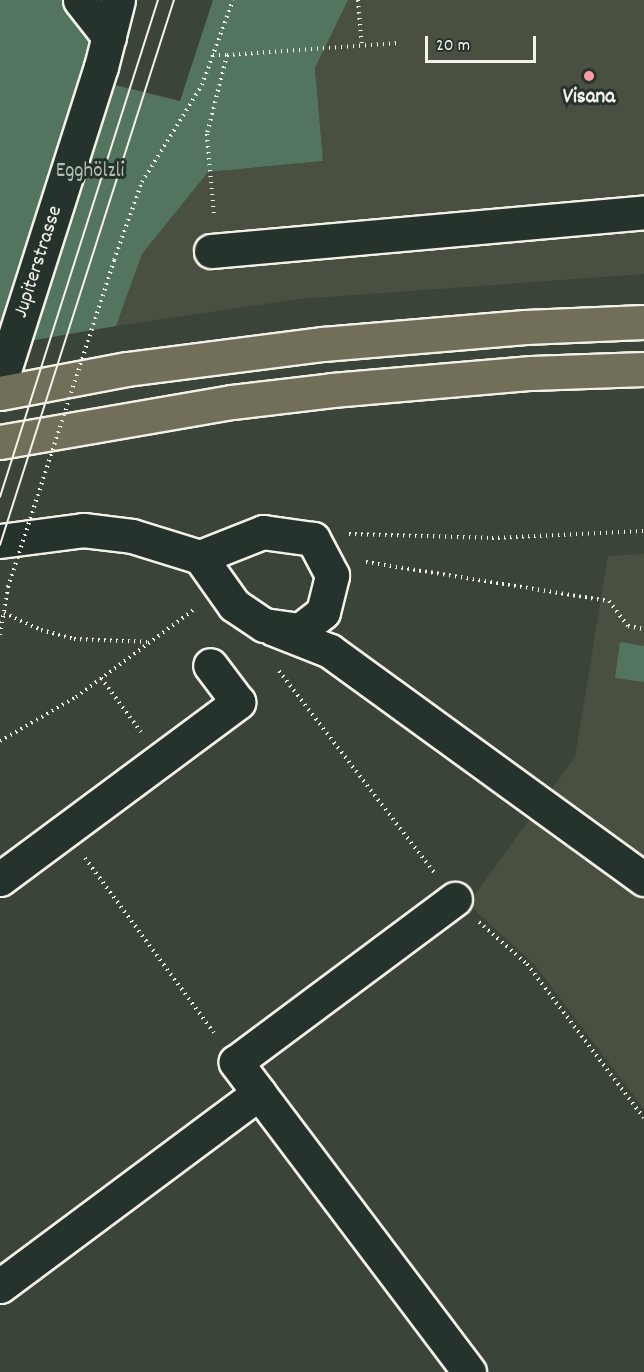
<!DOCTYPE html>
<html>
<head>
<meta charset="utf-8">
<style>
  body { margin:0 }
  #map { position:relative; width:644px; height:1372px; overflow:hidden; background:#3b4439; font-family:Dekko,sans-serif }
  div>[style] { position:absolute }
  .built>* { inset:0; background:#495042 }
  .green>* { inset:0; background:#53745f }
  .path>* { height:4px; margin-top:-2px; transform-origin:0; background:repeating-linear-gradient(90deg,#f4f1e8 0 1.5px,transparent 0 6px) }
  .roads { filter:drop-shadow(2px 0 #f4f1e8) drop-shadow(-2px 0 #f4f1e8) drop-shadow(0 2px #f4f1e8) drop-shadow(0 -2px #f4f1e8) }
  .minor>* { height:33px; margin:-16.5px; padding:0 16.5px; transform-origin:16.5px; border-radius:16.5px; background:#26332d }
  .highway>* { height:33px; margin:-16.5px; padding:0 16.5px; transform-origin:16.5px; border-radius:16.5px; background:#716e59 }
  .tram>* { height:1.5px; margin:-0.75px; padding:0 0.75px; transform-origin:0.75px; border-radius:0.75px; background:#f4f1e8 }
  .path-bridge>* { height:4px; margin-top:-2px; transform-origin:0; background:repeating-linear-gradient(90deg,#f4f1e8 0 1.5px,transparent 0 6px) }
  .dots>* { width:16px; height:16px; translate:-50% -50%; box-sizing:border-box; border:3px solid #26332d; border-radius:50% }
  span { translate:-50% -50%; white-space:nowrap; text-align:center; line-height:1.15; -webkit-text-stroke:6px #26332d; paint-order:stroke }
  .poi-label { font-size:21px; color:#f4f1e8; font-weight:700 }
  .park-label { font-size:21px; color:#b4bfb1 }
  .street-label { font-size:21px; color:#f4f1e8 }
  .scale { position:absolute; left:425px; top:36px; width:111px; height:27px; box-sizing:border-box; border:3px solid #f4f1e8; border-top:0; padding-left:8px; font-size:18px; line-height:21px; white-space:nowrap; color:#f4f1e8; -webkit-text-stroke:4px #26332d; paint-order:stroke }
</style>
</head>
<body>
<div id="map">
  <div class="built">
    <i style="clip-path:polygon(348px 0,644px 0,644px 274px,299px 299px,116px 326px,142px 254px,207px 172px,323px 161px,315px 68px)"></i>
    <i style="clip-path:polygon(644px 554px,644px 1109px,535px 965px,468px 904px,575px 757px,608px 556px)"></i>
  </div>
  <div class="green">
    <i style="clip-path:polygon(0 0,107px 0,91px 79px,180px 101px,213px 0,348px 0,315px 68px,323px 161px,208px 172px,142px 254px,116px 326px,0 346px)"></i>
    <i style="clip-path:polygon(620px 642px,644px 646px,644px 682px,615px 678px)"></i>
  </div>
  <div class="path">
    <i style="left:358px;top:0;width:46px;rotate:85deg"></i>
    <i style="left:213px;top:55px;width:14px"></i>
    <i style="left:227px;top:55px;width:81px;rotate:104.2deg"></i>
    <i style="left:207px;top:134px;width:81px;rotate:85.1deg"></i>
    <i style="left:227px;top:55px;width:170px;rotate:-4deg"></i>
    <i style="left:114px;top:260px;width:83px;rotate:-70.3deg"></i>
    <i style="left:142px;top:182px;width:114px;rotate:-58.3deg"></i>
    <i style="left:202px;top:85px;width:90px;rotate:-70deg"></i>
    <i style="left:349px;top:534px;width:143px;rotate:1.6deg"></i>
    <i style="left:492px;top:538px;width:152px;rotate:-2.6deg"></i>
    <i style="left:366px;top:562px;width:246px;rotate:9.1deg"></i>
    <i style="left:609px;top:601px;width:31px;rotate:53deg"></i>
    <i style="left:628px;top:626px;width:16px;rotate:11deg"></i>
    <i style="left:4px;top:613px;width:41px;rotate:24.7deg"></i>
    <i style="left:41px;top:630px;width:34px;rotate:15deg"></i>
    <i style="left:74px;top:639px;width:75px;rotate:2.3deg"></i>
    <i style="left:0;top:635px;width:49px;rotate:-80.5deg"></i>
    <i style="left:279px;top:671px;width:254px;rotate:52.4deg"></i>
    <i style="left:101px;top:678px;width:67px;rotate:53.5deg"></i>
    <i style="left:0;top:741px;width:88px;rotate:-30.1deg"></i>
    <i style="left:76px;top:697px;width:148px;rotate:-36.5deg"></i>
    <i style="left:85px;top:858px;width:217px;rotate:53.6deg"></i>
    <i style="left:479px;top:922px;width:64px;rotate:41.2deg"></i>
    <i style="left:527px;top:964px;width:193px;rotate:52.8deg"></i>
  </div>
  <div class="roads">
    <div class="minor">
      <i style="left:80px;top:0;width:47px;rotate:51.9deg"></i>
      <i style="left:211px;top:251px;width:435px;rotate:-5.1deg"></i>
      <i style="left:0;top:383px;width:332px;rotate:-72.3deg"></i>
      <i style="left:101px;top:67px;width:69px;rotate:-75.8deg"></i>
      <i style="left:0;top:541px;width:84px;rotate:-7.5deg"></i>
      <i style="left:83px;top:530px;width:49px;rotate:7deg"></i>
      <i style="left:132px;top:536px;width:71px;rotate:17.2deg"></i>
      <i style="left:200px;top:557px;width:59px;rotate:54.7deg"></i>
      <i style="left:234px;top:605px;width:36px;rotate:34deg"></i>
      <i style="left:264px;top:625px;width:36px;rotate:8deg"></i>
      <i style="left:300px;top:630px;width:29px;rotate:-38deg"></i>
      <i style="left:323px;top:612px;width:38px;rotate:-76deg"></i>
      <i style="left:332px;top:575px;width:41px;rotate:-117.8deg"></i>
      <i style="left:313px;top:539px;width:50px;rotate:-172deg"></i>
      <i style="left:263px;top:532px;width:68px;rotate:158.4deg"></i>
      <i style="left:274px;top:629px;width:60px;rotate:21.4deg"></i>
      <i style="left:330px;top:651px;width:388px;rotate:36deg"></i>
      <i style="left:0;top:879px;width:297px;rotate:-36.6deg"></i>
      <i style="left:238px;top:702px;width:46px;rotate:-127.1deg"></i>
      <i style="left:259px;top:1093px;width:349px;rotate:53deg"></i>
      <i style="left:0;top:1286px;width:323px;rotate:-36.7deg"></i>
      <i style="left:259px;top:1093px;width:39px;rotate:-127deg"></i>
      <i style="left:236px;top:1062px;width:273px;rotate:-36.7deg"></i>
    </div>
    <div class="highway">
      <i style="left:0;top:393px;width:129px;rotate:-10.7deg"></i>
      <i style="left:127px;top:369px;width:198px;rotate:-7.3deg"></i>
      <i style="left:323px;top:344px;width:203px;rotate:-4.8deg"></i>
      <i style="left:525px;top:327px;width:119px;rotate:-2.4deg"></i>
      <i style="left:0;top:442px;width:235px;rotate:-9.8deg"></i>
      <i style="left:232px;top:402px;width:101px;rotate:-6.8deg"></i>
      <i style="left:332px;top:390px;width:200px;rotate:-4.9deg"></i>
      <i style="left:531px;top:373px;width:113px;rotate:-2deg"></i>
    </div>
  </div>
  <div class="tram">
    <i style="left:0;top:497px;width:522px;rotate:-72.36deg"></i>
    <i style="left:0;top:545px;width:572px;rotate:-72.29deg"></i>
  </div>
  <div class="path-bridge">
    <i style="left:8px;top:587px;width:344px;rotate:-72deg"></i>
  </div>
  <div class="dots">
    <i style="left:589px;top:76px;background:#ff9aa2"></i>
  </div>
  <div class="poi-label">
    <span style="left:589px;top:98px">Visana</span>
  </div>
  <div class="park-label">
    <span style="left:90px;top:172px">Egghölzli</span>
  </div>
  <div class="street-label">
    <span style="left:39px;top:262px;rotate:-72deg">Jupiterstrasse</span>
  </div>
  <div class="scale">20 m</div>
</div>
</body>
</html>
